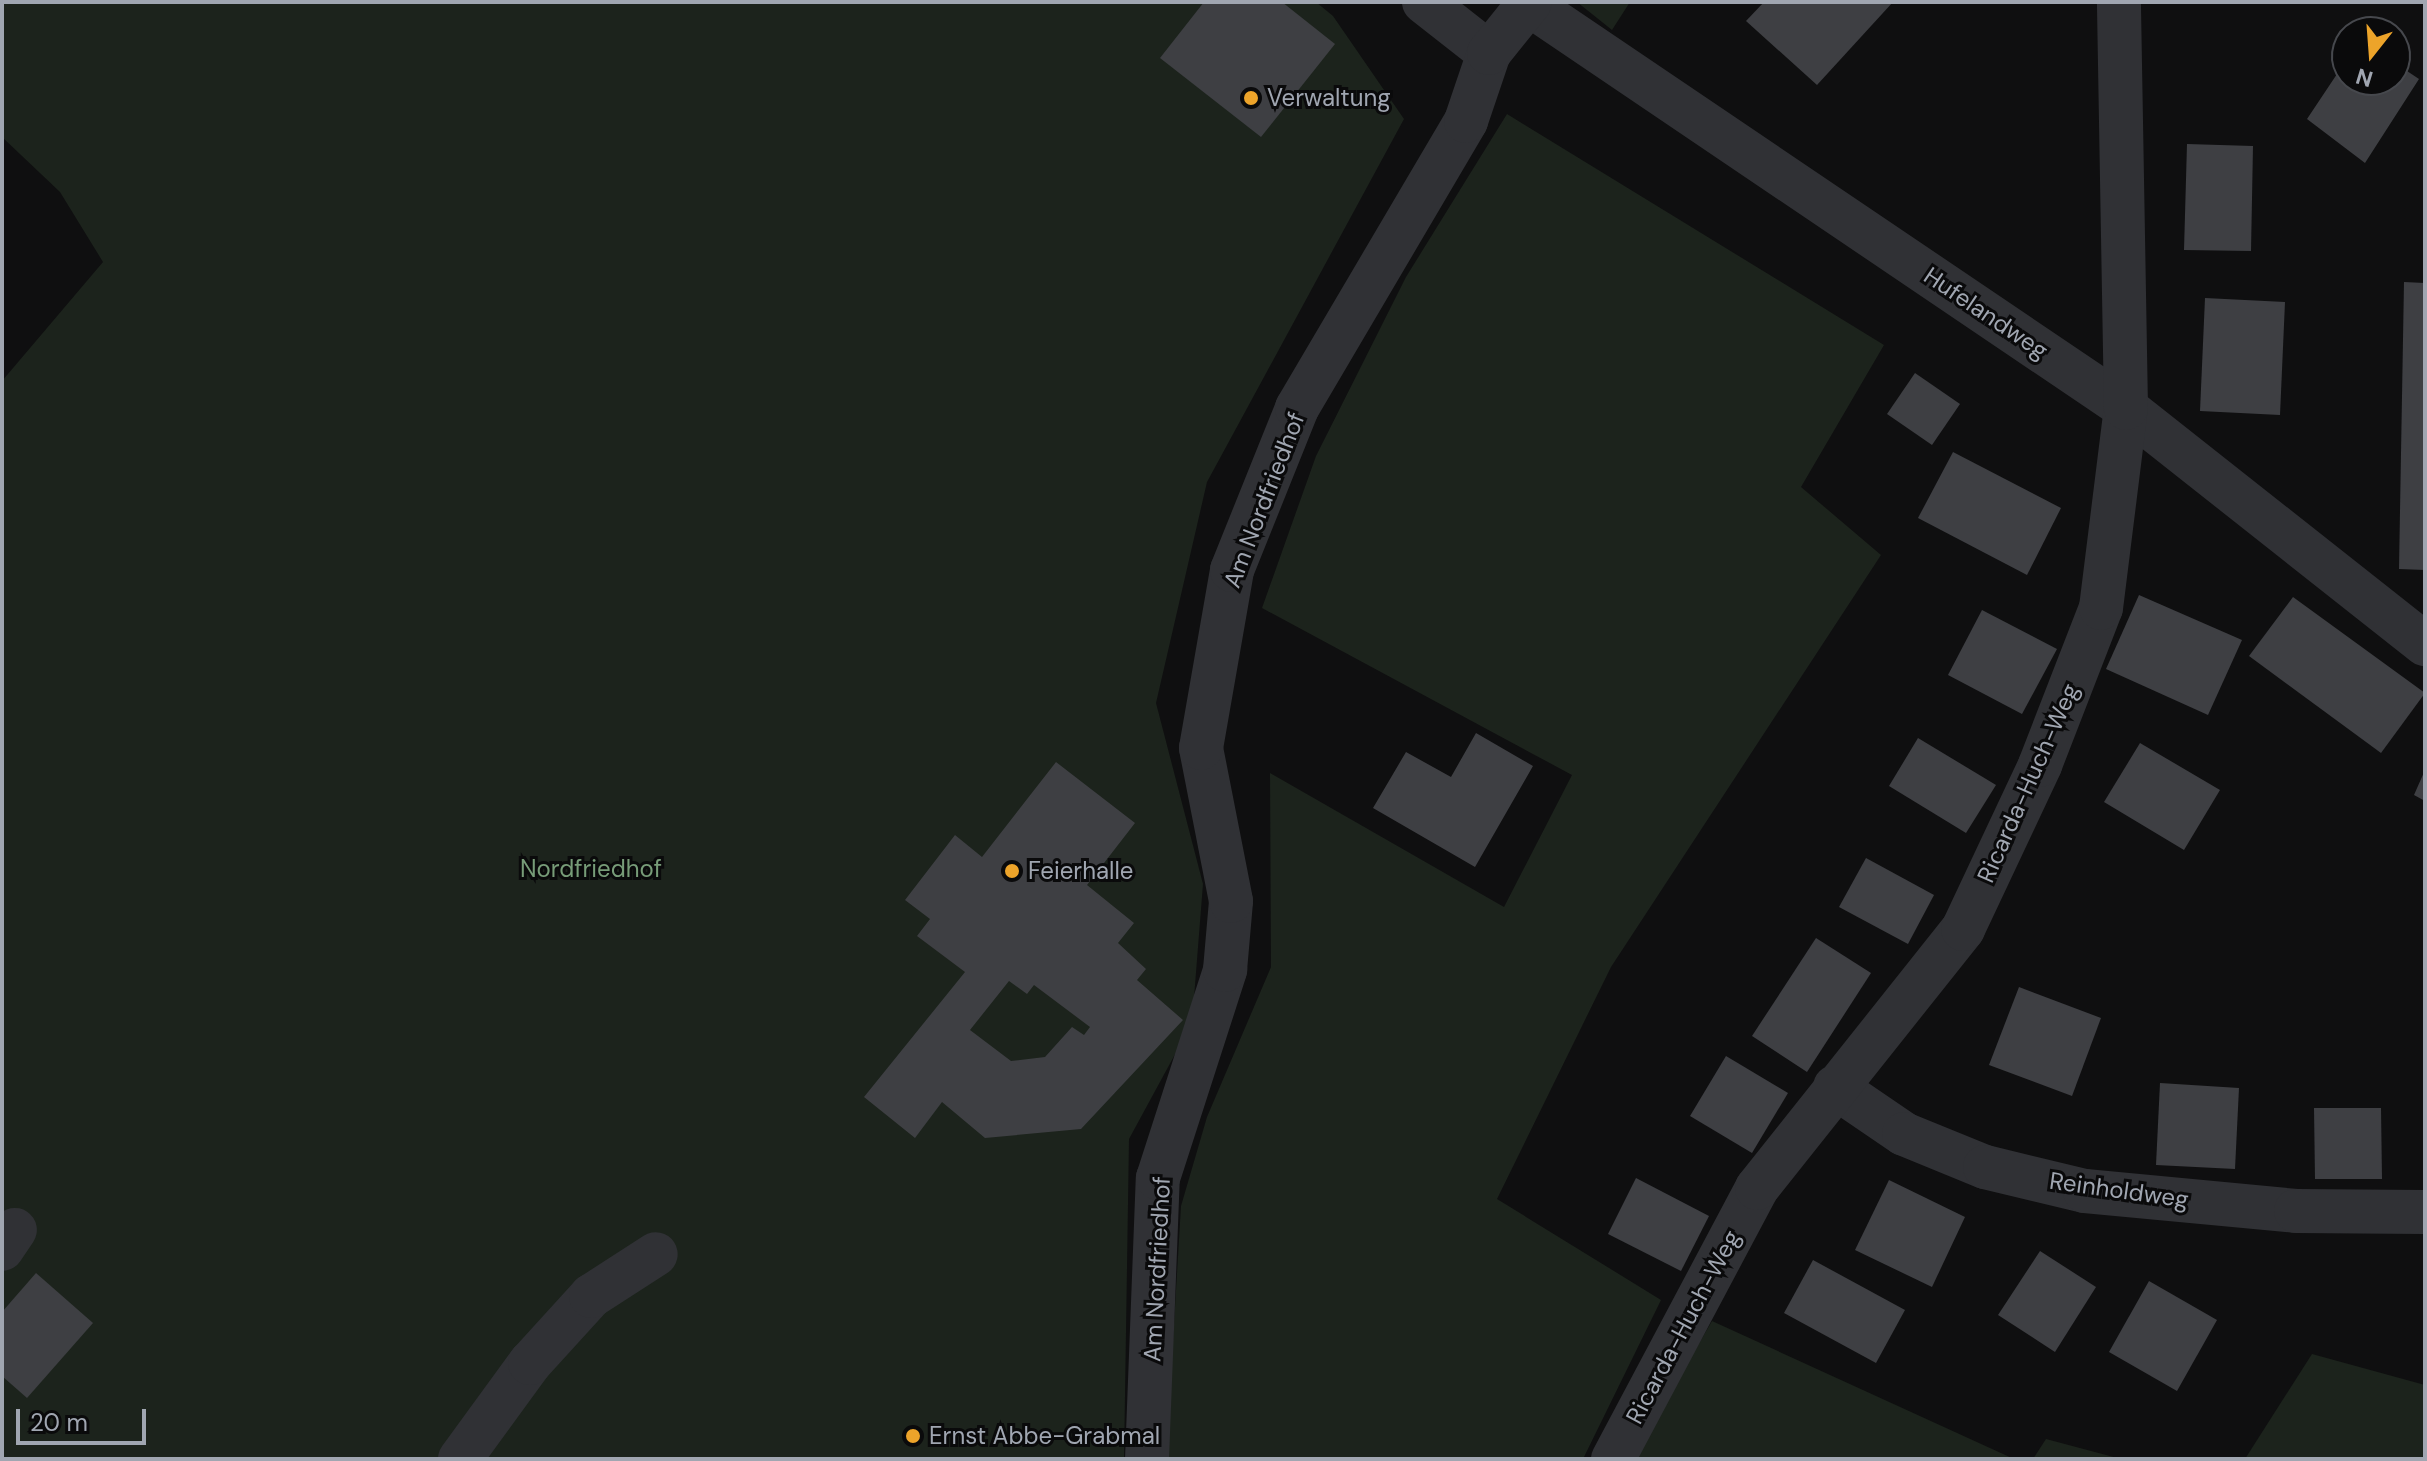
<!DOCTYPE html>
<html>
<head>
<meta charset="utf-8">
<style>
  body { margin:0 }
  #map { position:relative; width:2427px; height:1461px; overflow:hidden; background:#0f0f10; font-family:"DM Sans",sans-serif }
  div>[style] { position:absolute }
  .green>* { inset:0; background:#1c231c }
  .building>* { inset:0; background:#3e3f43 }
  .minor>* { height:44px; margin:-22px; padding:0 22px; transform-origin:22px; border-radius:22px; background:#303135 }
  .dots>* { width:22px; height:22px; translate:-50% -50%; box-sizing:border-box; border:4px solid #0a0a0b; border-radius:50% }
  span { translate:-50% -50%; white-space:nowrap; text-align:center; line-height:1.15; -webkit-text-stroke:6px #0a0a0b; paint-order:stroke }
  .poi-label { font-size:24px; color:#a0a6b1 }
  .left { translate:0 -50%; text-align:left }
  .street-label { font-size:24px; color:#a0a6b1 }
  .park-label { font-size:24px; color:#779c78 }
  .frame { position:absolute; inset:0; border:4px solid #a0a6b1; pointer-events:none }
  .north { position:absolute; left:2331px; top:16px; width:80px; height:80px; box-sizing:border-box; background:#0a0a0b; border:2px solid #46484d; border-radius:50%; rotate:197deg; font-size:22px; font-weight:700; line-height:32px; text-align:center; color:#a0a6b1 }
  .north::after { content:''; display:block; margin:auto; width:28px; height:36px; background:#eda42a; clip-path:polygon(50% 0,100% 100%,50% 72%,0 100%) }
  .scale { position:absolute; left:16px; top:1409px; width:130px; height:36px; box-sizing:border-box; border:4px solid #a0a6b1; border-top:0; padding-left:10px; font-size:24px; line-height:28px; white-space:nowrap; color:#a0a6b1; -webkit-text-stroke:6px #0a0a0b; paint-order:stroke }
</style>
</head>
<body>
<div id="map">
  <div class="green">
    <i style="clip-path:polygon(2px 2px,1316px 2px,1333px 16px,1404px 119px,1207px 482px,1156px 703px,1203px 884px,1192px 1023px,1129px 1139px,1124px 1459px,2px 1459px,2px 381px,103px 262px,60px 192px,2px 137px)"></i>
    <i style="clip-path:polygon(1577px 2px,1630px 2px,1612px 30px)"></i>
    <i style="clip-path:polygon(1507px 114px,1884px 345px,1801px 487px,1881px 555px,1611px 967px,1497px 1199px,1661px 1300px,1583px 1459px,1166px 1459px,1181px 1206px,1207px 1117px,1271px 967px,1270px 773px,1504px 907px,1572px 775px,1262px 608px,1316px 456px,1406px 277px)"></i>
    <i style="clip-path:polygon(1712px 1321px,2014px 1459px,1632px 1459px)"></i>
    <i style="clip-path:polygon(2312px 1354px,2425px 1385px,2425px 1459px,2245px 1459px)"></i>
    <i style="clip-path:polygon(2046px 1439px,2121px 1459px,2033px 1459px)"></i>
  </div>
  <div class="building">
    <i style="clip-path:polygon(1204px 2px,1282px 2px,1335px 44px,1261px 137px,1160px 58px)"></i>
    <i style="clip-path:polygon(1764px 2px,1893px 2px,1817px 85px,1746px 21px)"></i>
    <i style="clip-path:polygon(2347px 59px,2347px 80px,2395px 80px,2395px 63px,2419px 79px,2365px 163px,2307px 119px)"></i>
    <i style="clip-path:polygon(2187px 144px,2253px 146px,2251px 251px,2184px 250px)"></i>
    <i style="clip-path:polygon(2404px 282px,2425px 283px,2425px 570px,2399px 569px)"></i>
    <i style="clip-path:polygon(2205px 298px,2285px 302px,2280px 415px,2200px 411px)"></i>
    <i style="clip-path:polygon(1915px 373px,1960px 404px,1932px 445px,1887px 414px)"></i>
    <i style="clip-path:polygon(1953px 452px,2061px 508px,2027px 575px,1918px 518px)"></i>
    <i style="clip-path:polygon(2139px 595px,2242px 640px,2208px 715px,2106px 669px)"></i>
    <i style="clip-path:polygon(2293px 597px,2425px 693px,2381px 753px,2249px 656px)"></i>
    <i style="clip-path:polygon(1982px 610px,2057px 649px,2022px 714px,1948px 675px)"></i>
    <i style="clip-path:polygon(1476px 733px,1533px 766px,1475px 867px,1373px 808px,1406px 752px,1451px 777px)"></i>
    <i style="clip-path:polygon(1918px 738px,1996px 785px,1966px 833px,1889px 786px)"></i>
    <i style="clip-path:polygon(2140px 743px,2220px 790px,2184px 850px,2104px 802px)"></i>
    <i style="clip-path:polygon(evenodd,1056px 762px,1135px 823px,1087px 885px,1134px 923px,1118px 943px,1146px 969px,1137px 980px,1183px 1020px,1081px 1129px,985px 1138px,942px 1102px,915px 1138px,864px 1097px,965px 972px,917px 936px,930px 919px,905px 900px,955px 835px,982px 857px,1056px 762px,1009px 981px,1027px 994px,1034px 985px,1090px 1027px,1084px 1035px,1072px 1027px,1045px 1057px,1011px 1061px,970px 1030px,1009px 981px)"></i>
    <i style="clip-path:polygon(2425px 770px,2425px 801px,2414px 795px)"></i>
    <i style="clip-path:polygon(1866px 858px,1934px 895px,1908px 944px,1839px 907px)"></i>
    <i style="clip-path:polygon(1816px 938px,1871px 973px,1807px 1072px,1752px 1036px)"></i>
    <i style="clip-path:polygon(2019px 987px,2101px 1018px,2072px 1096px,1989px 1065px)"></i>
    <i style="clip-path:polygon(1726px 1056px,1788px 1093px,1752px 1153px,1690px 1116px)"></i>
    <i style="clip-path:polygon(2160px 1083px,2239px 1088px,2235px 1169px,2156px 1165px)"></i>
    <i style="clip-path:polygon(2314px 1108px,2381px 1108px,2382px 1179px,2315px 1179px)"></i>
    <i style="clip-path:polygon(1636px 1178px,1709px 1216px,1681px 1271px,1608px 1234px)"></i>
    <i style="clip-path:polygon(1889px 1180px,1965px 1217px,1932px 1287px,1855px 1250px)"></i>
    <i style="clip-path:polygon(2040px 1251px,2096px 1287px,2055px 1352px,1998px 1315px)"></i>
    <i style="clip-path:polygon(1813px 1260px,1905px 1310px,1876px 1363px,1784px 1313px)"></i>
    <i style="clip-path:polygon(36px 1273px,93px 1323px,27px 1398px,2px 1376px,2px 1312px)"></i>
    <i style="clip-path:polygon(2149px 1281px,2217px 1320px,2177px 1391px,2109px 1352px)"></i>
  </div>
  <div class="minor">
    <i style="left:1424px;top:2px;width:83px;rotate:38.1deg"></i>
    <i style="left:1530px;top:5px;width:719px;rotate:34.07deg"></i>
    <i style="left:2126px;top:408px;width:381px;rotate:38.3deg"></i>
    <i style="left:1835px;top:1087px;width:83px;rotate:34.3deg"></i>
    <i style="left:1904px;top:1134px;width:87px;rotate:22.2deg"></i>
    <i style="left:1985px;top:1167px;width:103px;rotate:13.5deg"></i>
    <i style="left:2085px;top:1191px;width:212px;rotate:5.4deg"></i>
    <i style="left:2296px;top:1211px;width:129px;rotate:0.4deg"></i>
    <i style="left:2px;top:1249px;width:23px;rotate:-56deg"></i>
    <i style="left:460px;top:1459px;width:119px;rotate:-53.9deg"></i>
    <i style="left:530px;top:1363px;width:91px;rotate:-47.7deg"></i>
    <i style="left:591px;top:1296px;width:77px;rotate:-32.9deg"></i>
    <i style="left:1147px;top:1459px;width:281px;rotate:-87.8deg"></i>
    <i style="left:1158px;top:1178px;width:219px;rotate:-72.1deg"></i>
    <i style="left:1225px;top:970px;width:69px;rotate:-85deg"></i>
    <i style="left:1231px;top:901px;width:156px;rotate:-101.1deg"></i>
    <i style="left:1201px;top:748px;width:181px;rotate:-80.1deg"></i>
    <i style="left:1232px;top:570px;width:175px;rotate:-68.1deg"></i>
    <i style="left:1297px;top:408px;width:333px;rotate:-59.5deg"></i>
    <i style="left:1466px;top:121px;width:72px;rotate:-71.3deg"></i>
    <i style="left:1489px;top:53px;width:65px;rotate:-51.2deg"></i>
    <i style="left:1613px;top:1459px;width:307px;rotate:-62deg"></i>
    <i style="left:1757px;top:1188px;width:331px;rotate:-51.5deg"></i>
    <i style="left:1963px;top:929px;width:181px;rotate:-64.8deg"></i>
    <i style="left:2040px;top:765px;width:168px;rotate:-68.8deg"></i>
    <i style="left:2101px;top:608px;width:202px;rotate:-82.9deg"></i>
    <i style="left:2126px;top:408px;width:406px;rotate:-91deg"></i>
  </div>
  <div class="dots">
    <i style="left:1251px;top:98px;background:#eda42a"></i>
    <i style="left:1012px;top:871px;background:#eda42a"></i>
    <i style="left:913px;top:1436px;background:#eda42a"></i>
  </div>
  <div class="poi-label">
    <span class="left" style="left:1267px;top:98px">Verwaltung</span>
    <span class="left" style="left:1028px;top:871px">Feierhalle</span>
    <span class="left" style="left:929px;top:1436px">Ernst Abbe-Grabmal</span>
  </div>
  <div class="street-label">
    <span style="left:1986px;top:313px;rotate:34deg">Hufelandweg</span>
    <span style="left:1264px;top:500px;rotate:-69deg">Am Nordfriedhof</span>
    <span style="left:2028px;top:783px;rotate:-66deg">Ricarda-Huch-Weg</span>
    <span style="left:2119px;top:1190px;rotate:8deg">Reinholdweg</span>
    <span style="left:1157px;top:1269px;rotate:-87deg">Am Nordfriedhof</span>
    <span style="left:1683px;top:1327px;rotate:-62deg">Ricarda-Huch-Weg</span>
  </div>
  <div class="park-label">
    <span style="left:591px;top:869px">Nordfriedhof</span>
  </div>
  <div class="frame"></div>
  <div class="north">N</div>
  <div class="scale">20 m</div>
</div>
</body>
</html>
